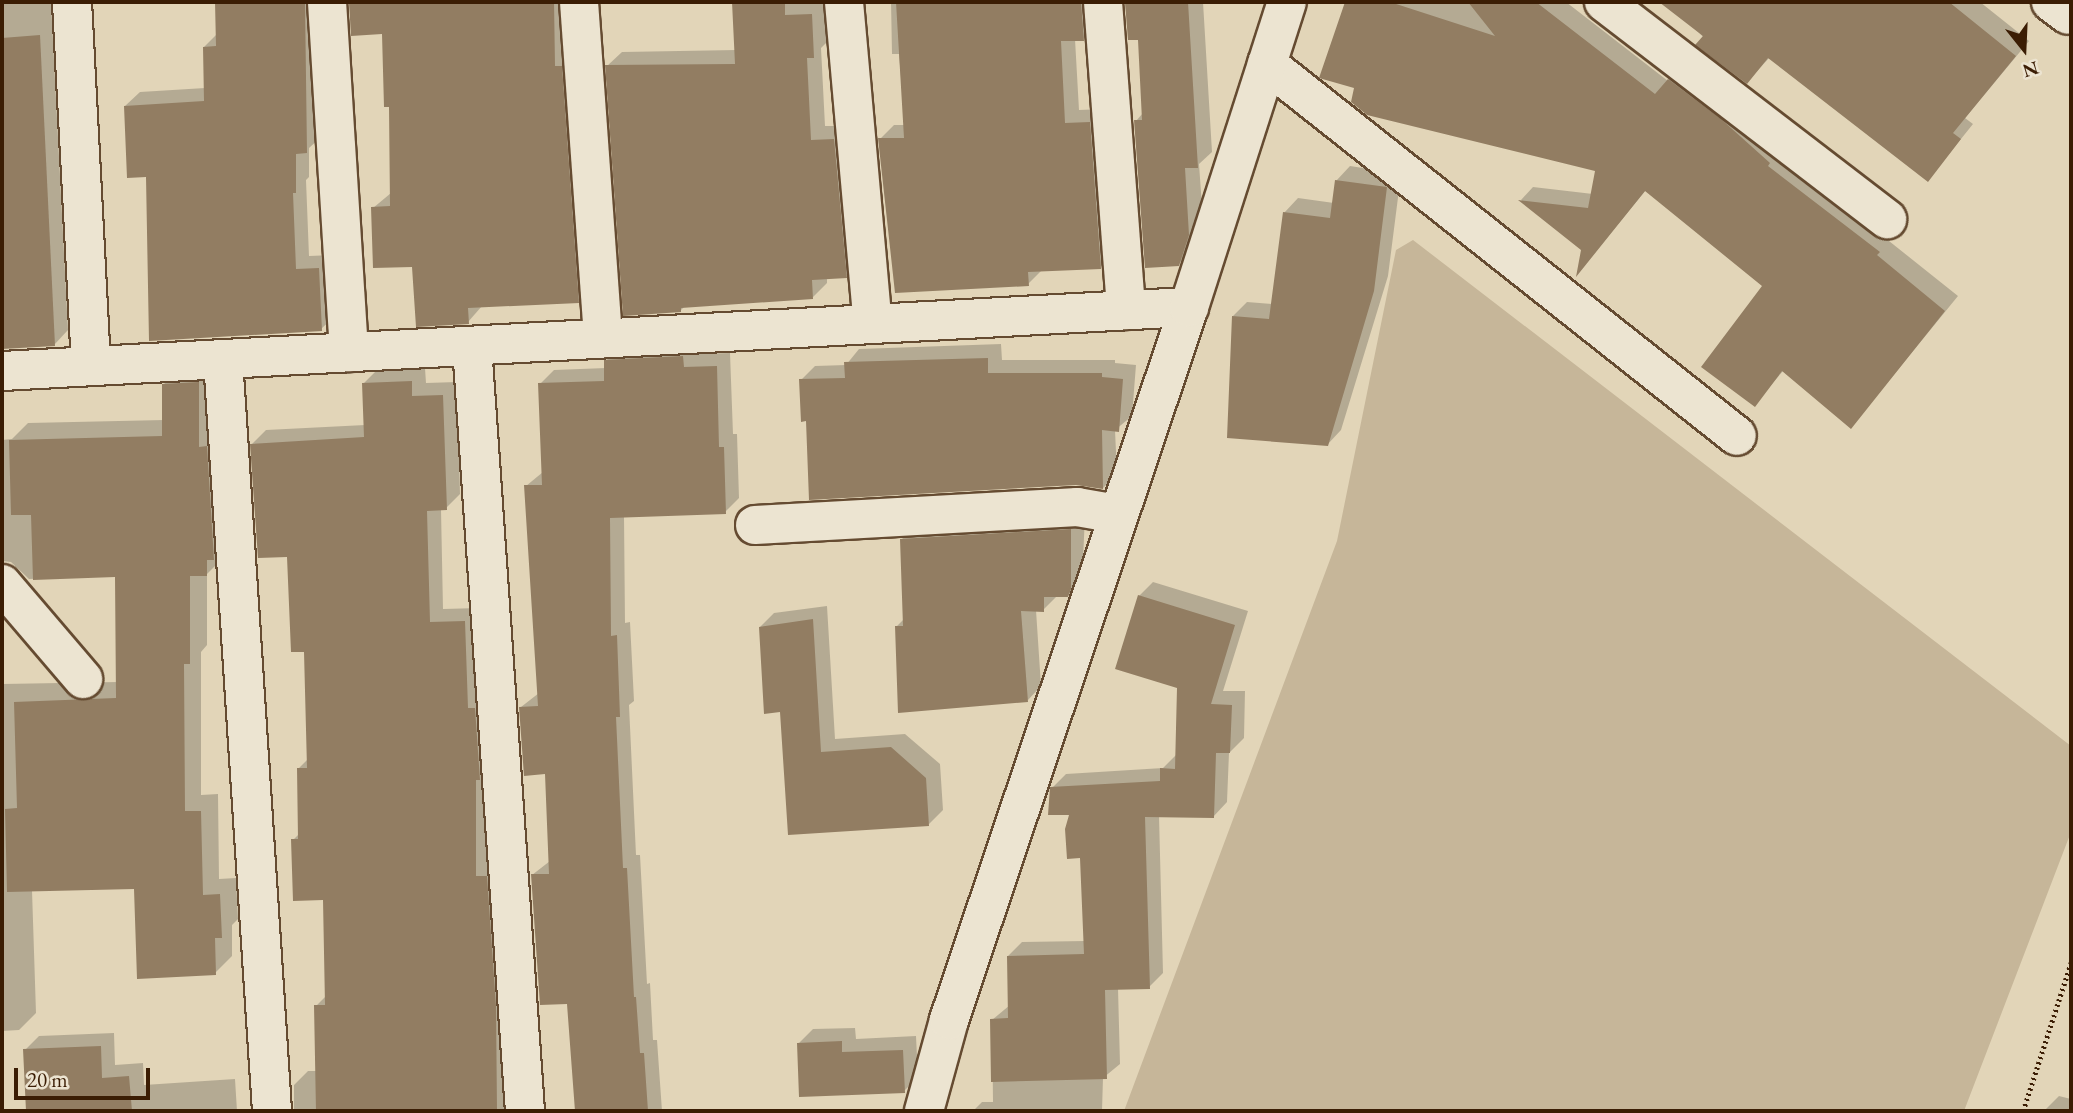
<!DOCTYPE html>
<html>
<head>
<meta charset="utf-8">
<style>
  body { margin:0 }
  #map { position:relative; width:2073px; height:1113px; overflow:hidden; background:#e2d5b8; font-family:"EB Garamond",serif }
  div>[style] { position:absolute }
  .green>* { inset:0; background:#c6b699 }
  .shadow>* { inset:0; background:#0003 }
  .building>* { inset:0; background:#927d62 }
  .path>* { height:4.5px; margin-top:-2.25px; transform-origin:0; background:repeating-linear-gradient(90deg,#3b1d04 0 2px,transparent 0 5.5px) }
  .roads { filter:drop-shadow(2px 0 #654b31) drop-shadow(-2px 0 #654b31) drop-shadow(0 2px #654b31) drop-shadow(0 -2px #654b31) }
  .street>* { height:38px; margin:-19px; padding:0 19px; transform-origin:19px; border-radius:19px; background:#ece4d1 }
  span { translate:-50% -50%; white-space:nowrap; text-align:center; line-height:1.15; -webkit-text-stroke:6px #ece4d1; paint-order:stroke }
  .frame { position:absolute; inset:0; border:4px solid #3b1d04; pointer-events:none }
  .north { position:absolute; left:1989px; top:14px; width:70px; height:70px; -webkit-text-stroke:5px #ece4d1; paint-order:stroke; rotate:162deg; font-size:19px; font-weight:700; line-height:28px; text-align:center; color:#3b1d04 }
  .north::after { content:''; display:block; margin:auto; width:24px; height:32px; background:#3b1d04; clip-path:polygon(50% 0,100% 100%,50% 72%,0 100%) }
  .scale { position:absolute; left:14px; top:1068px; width:136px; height:32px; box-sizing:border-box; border:4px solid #3b1d04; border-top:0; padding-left:9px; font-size:21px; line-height:24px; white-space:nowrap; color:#3b1d04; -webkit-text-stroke:5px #ece4d1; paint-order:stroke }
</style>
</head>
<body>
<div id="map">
  <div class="green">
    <i style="clip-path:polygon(1413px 240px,2071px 746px,2071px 832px,1964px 1111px,1124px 1111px,1337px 541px,1396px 250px)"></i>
  </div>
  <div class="shadow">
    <i style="clip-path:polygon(2px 2px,51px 2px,68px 330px,54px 345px,2px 347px)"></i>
    <i style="clip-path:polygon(217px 2px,319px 2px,321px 137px,309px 148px,309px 177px,306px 180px,309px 256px,333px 255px,336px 315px,321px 329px,147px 175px,125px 106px,140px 92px,205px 88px,204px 47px,217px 34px)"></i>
    <i style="clip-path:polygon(349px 2px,568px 2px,592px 287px,578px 301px,482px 306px,468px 322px,413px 265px,373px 208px,391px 193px,390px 105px,383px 33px,353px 34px)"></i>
    <i style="clip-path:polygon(734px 2px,826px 2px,827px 42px,821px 48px,825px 126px,848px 126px,860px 262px,846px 276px,827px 278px,827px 283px,813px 297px,685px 306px,680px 311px,607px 66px,622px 52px,736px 50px)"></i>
    <i style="clip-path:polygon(891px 2px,1097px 2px,1098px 25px,1083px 39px,1075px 39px,1079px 110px,1104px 109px,1115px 253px,1100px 267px,1042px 270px,1028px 284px,880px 139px,894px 125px,905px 125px,899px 54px,892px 54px)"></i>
    <i style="clip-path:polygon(1125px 2px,1203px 2px,1212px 152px,1199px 164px,1203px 220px,1193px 250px,1178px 264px,1136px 121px,1143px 113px,1139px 38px,1129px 38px)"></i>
    <i style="clip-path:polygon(1347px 2px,1566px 2px,1668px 81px,1683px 66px,1780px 152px,1892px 238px,1889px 241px,1958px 296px,1851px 427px,1783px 371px,1754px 405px,1764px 285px,1646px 190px,1579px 272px,1583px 249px,1521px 200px,1533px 187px,1593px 194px,1597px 169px,1322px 76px)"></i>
    <i style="clip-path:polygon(1669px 2px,1980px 2px,2029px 41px,1965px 118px,1973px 124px,1928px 180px,1770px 57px,1747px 82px)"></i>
    <i style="clip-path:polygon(1350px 166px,1401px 174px,1388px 276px,1341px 430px,1327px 445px,1233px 316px,1247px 302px,1273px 304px,1284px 213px,1298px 198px,1334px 203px,1336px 181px)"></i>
    <i style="clip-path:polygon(696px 343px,697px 354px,730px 353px,733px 434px,737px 434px,739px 498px,725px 512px,624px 515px,625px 623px,630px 622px,634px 701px,629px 705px,636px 855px,640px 855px,647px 984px,650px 983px,653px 1040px,657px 1040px,662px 1111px,576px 1111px,569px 1002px,532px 875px,550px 861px,547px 772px,521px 707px,539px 693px,526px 486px,543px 472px,540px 384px,554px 370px,606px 368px,606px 361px,619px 347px)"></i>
    <i style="clip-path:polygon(1001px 344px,1002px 360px,1115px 360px,1115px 363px,1136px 365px,1132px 416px,1115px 430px,1117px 474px,1103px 488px,808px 420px,801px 380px,815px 366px,846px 365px,859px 349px)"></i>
    <i style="clip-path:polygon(215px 366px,224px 557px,207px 574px,207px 645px,201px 652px,201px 795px,218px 794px,219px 879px,236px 878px,238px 919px,232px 925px,232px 956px,215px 973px,135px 887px,32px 890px,36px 1013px,19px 1030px,2px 1031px,2px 684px,118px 682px,117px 576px,29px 579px,11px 562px,2px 561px,2px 440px,12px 439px,28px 423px,164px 420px,163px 385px,181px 368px)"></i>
    <i style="clip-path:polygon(425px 368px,426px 383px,457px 382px,460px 494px,446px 508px,441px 509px,443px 609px,479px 608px,509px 1111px,294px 1111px,294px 1085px,308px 1071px,317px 1071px,316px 1006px,327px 995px,325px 898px,293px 840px,300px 833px,298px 769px,308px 759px,306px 650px,288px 555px,252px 444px,266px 430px,365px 425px,363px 384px,377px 370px)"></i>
    <i style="clip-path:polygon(1085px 516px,1082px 581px,1067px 596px,1057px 596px,1043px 610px,1036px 610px,1041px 686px,1028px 700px,896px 627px,905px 618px,901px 540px,915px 526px)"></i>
    <i style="clip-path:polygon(1153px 582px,1248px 611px,1223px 691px,1245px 691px,1244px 738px,1229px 753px,1227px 802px,1213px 817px,1159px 815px,1163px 973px,1149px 987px,1118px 988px,1120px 1064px,1103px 1078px,1102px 1111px,973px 1111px,982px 1102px,993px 1102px,992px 1020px,1010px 1005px,1008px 956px,1022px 942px,1085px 941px,1081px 856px,1071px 814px,1052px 788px,1066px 774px,1163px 768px,1177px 754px,1179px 687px,1139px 596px)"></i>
    <i style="clip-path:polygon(827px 606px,835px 739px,905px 734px,940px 764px,943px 810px,929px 824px,789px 833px,782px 710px,760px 627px,774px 613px)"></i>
    <i style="clip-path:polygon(855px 1028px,856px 1039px,916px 1036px,918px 1077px,904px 1091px,799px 1043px,813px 1029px)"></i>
    <i style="clip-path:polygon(114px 1033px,115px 1065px,143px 1063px,144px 1085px,235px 1079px,237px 1111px,28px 1111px,25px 1050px,39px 1036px)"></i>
    <i style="clip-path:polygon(2059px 1096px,2071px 1099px,2071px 1111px,2044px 1111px)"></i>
  </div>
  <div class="building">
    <i style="clip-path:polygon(215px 2px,305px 2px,307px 153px,296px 154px,296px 193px,293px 193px,296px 269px,319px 268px,322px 331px,149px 341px,146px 177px,127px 178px,124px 106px,204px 101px,203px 47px,216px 46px)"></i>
    <i style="clip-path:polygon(349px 2px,554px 2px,555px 66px,562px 66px,579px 303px,468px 308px,469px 324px,416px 327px,412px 267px,373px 268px,371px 207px,390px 206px,389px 107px,384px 107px,382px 34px,351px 36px)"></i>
    <i style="clip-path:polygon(732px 2px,785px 2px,785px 15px,812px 14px,814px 58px,807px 58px,811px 140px,834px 139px,847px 278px,812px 280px,813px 299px,681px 308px,681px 312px,623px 316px,605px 65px,735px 64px)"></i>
    <i style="clip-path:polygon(896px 2px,1081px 2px,1084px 41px,1061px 41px,1065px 123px,1090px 122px,1101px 269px,1028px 272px,1029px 286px,895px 293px,878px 138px,904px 138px)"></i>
    <i style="clip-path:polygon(1125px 2px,1188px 2px,1198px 168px,1185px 168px,1189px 235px,1179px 266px,1145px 268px,1134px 120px,1142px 120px,1138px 40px,1128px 40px)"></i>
    <i style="clip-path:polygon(1345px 2px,1390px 2px,1495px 36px,1468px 2px,1536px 2px,1655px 94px,1668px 79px,1721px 119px,1770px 163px,1768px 166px,1880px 252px,1877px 255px,1945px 311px,1851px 429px,1782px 371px,1755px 407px,1701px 367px,1762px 286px,1645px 191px,1576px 277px,1581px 250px,1518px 200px,1588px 208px,1595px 171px,1367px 115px,1351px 102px,1354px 88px,1319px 78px)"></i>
    <i style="clip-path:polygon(1659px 2px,1949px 2px,2016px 56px,1953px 133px,1961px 139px,1928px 182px,1768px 58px,1747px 84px,1695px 45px,1703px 36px)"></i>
    <i style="clip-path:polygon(40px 35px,55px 346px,2px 349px,2px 38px)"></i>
    <i style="clip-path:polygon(1335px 180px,1387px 187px,1374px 291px,1328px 446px,1227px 438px,1232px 316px,1269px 319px,1283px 212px,1330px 218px)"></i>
    <i style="clip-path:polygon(683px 356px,684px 367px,717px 366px,719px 447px,724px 447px,726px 514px,610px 518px,611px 636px,617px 635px,620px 717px,616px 717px,623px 868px,627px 868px,634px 997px,636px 997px,640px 1053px,644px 1053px,648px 1111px,575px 1111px,567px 1004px,540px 1005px,531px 874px,549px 874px,545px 774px,524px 776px,519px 707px,538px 706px,524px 485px,542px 485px,538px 383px,604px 381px,604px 360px)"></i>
    <i style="clip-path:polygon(988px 358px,988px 373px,1102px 373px,1102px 377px,1123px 379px,1119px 432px,1102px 430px,1103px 489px,1076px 485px,809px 500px,806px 421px,801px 422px,799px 379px,845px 378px,844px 362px)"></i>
    <i style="clip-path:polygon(412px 381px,412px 396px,443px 395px,447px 510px,427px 511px,430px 622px,465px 621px,468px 708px,475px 708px,480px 780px,476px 780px,476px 876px,487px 876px,496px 1006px,497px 1111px,316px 1111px,314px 1005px,325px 1005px,323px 900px,293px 901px,291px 839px,298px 839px,297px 768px,307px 768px,304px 652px,291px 652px,287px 557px,258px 558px,250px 444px,364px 437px,362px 383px)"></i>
    <i style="clip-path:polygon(199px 382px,199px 447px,207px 446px,214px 560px,207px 560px,207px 576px,190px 576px,190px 664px,184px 664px,185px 811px,201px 811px,203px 895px,220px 894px,222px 938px,215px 938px,216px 975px,137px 979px,134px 889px,7px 892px,5px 809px,17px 808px,14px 702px,116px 698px,115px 577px,33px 580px,31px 515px,11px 515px,9px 440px,162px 436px,162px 384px)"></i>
    <i style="clip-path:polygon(1071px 529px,1071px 589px,1068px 597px,1044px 597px,1044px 612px,1021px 611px,1028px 702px,898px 713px,895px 626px,903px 626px,900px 539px)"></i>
    <i style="clip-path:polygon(1138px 595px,1235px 625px,1211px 704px,1232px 705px,1230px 753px,1216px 753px,1214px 818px,1145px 817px,1150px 989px,1105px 990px,1107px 1079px,991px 1082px,990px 1019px,1008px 1018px,1007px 956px,1084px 954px,1080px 858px,1067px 859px,1065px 829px,1069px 815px,1048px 815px,1050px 787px,1160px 781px,1160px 768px,1175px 769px,1177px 688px,1115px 669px)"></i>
    <i style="clip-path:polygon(813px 619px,821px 752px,891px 747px,926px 778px,929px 826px,788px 835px,780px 712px,764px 714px,759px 627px)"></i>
    <i style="clip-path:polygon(842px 1041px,842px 1052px,903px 1050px,905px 1093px,799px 1097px,797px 1043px)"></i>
    <i style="clip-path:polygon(101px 1046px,102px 1078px,129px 1076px,132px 1111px,26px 1111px,23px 1049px)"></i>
  </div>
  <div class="path">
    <i style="left:2023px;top:1111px;width:157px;rotate:-72.1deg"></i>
  </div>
  <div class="roads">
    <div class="street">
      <i style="left:72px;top:2px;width:364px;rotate:87deg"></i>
      <i style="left:327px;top:2px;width:351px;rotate:86.4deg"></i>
      <i style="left:579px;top:2px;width:337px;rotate:85.9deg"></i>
      <i style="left:844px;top:2px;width:323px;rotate:84.9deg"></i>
      <i style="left:1103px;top:2px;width:309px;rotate:85.7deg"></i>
      <i style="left:1604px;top:2px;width:357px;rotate:37.5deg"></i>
      <i style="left:2051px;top:2px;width:21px;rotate:37deg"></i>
      <i style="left:1267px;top:64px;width:599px;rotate:38.36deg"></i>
      <i style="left:472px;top:346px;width:767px;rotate:86.04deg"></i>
      <i style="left:223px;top:359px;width:754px;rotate:86.27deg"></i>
      <i style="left:2px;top:371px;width:1189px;rotate:-3.09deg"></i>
      <i style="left:755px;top:525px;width:323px;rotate:-3.2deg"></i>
      <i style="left:1077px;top:507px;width:41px;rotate:9.9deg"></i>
      <i style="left:2px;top:584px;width:125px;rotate:49.5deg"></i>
      <i style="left:924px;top:1111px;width:94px;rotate:-74.6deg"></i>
      <i style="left:949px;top:1020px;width:752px;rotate:-71.4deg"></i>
      <i style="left:1189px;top:307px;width:320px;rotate:-72.2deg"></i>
    </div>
  </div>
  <div class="frame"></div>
  <div class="north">N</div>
  <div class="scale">20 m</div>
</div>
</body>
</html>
